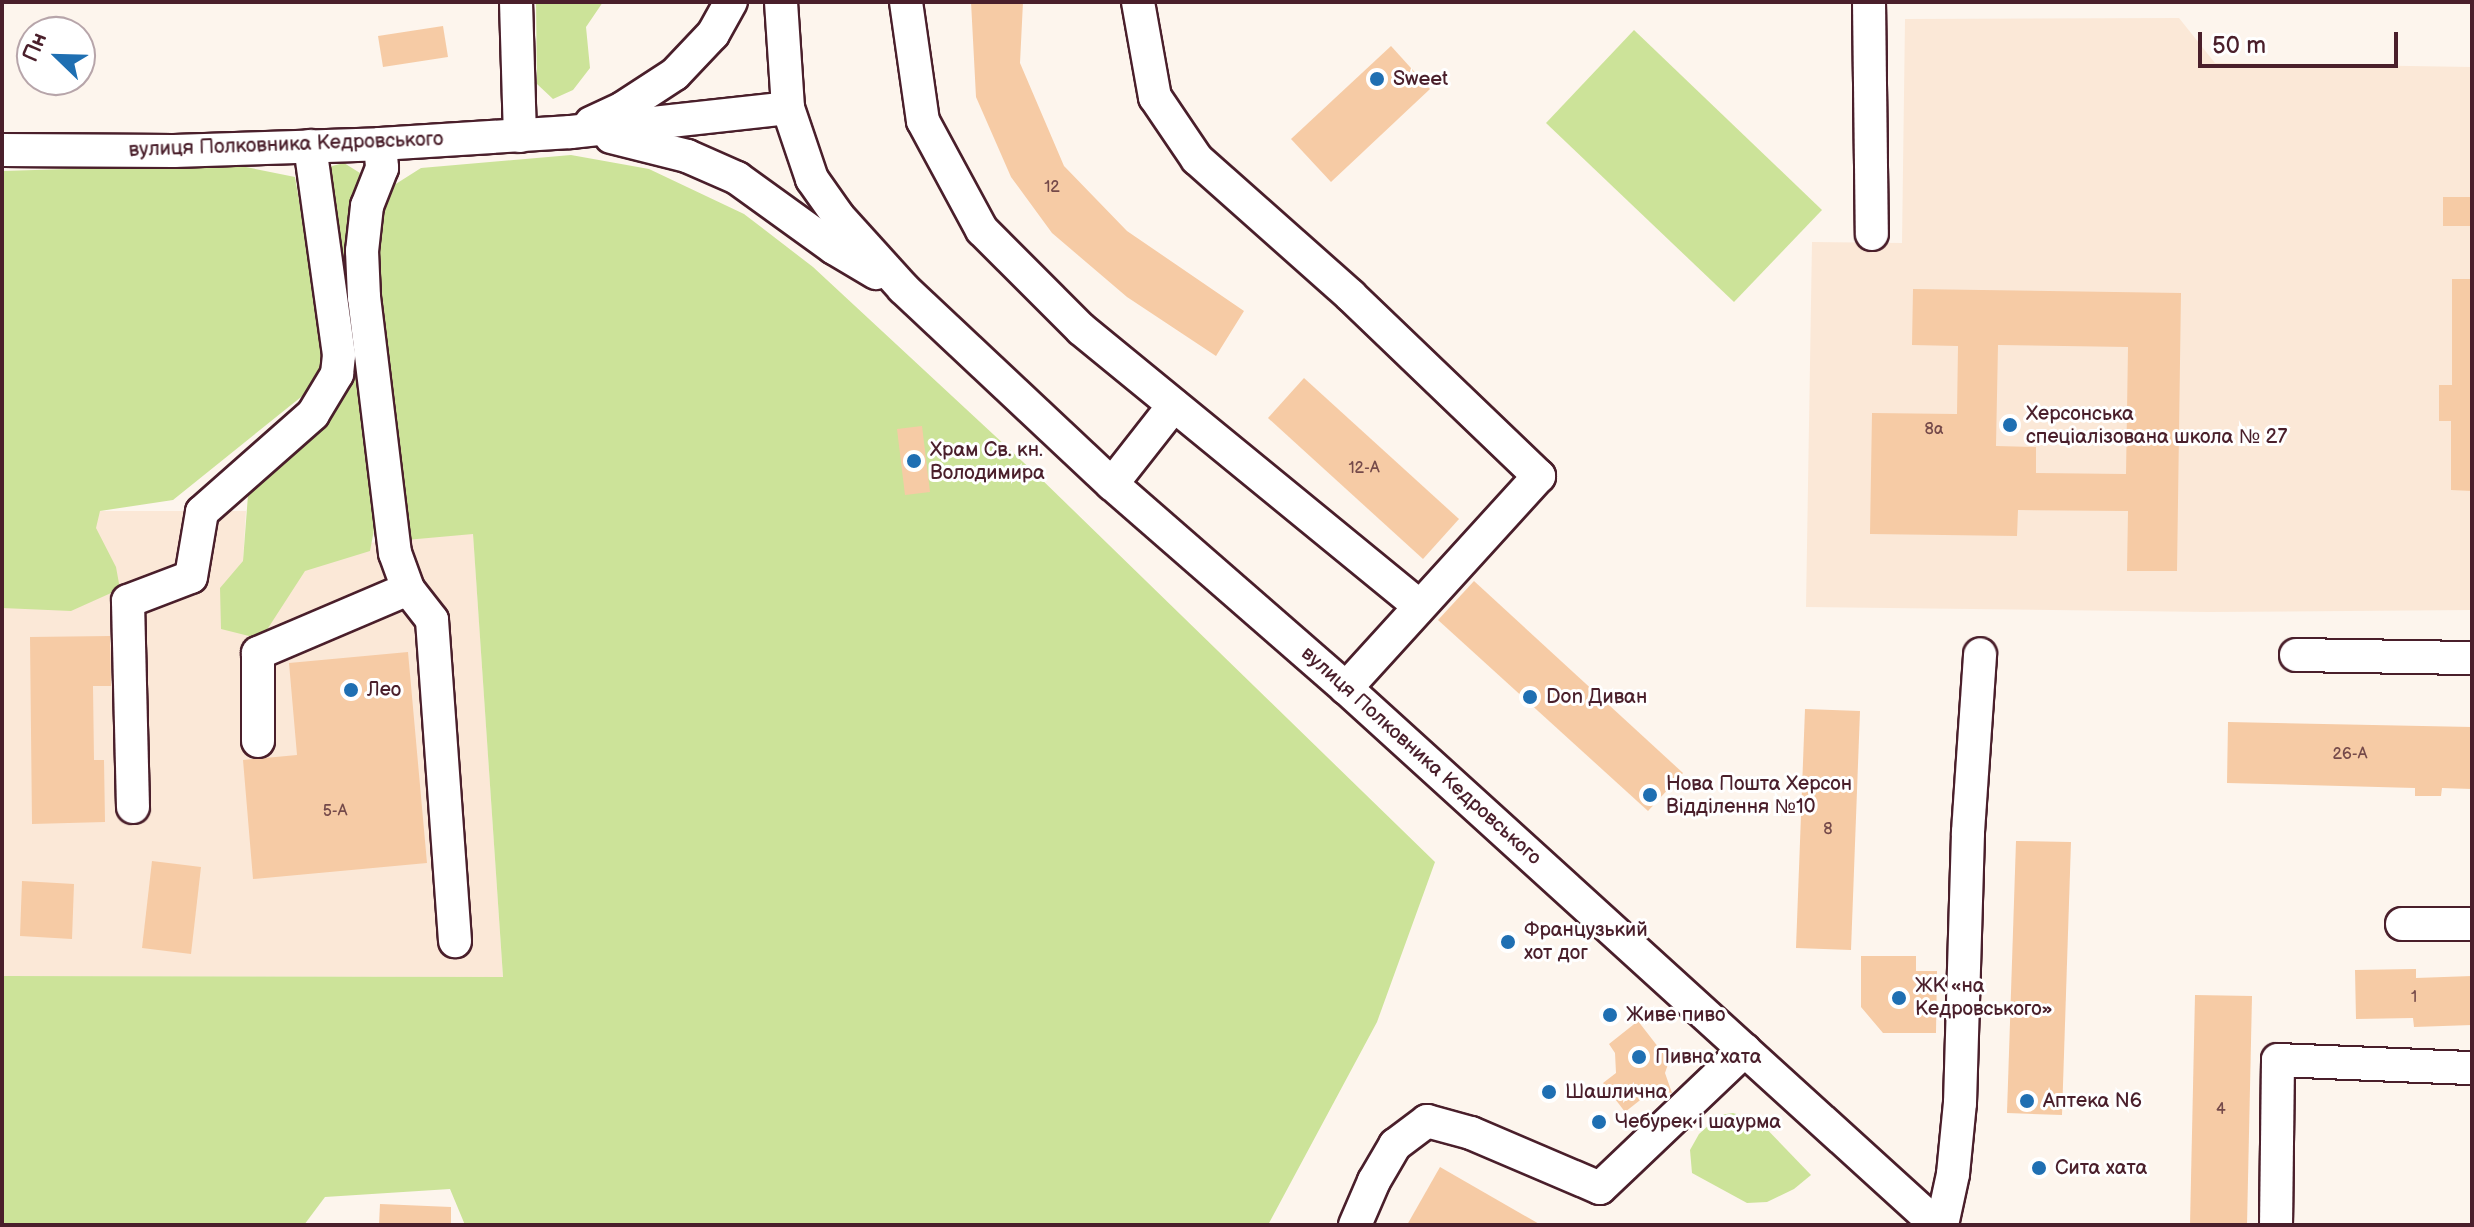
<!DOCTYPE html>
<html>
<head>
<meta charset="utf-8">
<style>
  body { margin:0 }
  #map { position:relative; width:2474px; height:1227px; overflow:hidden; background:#fdf5ed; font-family:"Balsamiq Sans",sans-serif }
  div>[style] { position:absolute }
  .built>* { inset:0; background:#fbe8d7 }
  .green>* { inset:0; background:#cce399 }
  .building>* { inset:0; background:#f6cba5 }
  .roads { filter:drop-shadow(2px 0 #4a1f2b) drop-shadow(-2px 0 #4a1f2b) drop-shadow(0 2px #4a1f2b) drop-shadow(0 -2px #4a1f2b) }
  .minor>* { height:32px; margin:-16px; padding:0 16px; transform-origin:16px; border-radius:16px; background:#fff }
  .dots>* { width:22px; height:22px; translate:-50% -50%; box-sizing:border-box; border:4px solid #fff; border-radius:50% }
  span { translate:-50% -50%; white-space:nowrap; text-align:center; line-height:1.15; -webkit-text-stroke:6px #fff; paint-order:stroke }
  .number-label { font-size:16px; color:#754a4a }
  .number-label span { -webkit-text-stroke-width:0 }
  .poi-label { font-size:20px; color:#4a1f2b }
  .left { translate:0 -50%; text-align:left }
  .street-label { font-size:20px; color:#4a1f2b }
  .frame { position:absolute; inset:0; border:4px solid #4a1f2b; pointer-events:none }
  .north { position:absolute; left:16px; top:16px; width:80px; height:80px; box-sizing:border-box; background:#fff; border:2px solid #b7a5aa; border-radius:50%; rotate:293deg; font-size:22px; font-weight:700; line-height:32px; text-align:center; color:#4a1f2b }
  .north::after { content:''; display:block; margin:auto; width:28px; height:36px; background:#1f6fb2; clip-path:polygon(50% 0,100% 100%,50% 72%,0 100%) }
  .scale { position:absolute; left:2198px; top:32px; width:200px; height:36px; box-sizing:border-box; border:4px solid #4a1f2b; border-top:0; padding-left:10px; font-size:24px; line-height:28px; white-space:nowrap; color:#4a1f2b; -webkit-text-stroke:6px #fff; paint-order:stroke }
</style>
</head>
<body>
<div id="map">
  <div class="built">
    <i style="clip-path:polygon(2179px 18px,2215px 63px,2472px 67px,2472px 610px,2209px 612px,1806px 607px,1812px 242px,1902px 243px,1905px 19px)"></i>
    <i style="clip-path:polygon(100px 511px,246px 511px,243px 561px,296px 550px,473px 533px,503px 977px,2px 976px,2px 602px)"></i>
  </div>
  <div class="green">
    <i style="clip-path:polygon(536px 2px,603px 2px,586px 27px,590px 68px,573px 90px,553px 99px,537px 84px)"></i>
    <i style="clip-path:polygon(1634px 30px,1822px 210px,1734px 302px,1546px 123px)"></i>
    <i style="clip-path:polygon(571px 155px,649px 169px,744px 214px,813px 267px,1036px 474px,1435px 862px,1377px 1022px,1268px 1225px,465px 1225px,450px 1189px,325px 1197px,304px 1225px,2px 1225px,2px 976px,503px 977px,473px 534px,406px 540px,373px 239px,375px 215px,391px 187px,421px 168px)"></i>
    <i style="clip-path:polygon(344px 163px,360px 173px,348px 222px,377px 514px,370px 551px,305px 571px,261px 639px,221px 629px,220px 588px,243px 561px,248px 495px,290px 446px,337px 405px,324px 176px,332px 166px)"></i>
    <i style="clip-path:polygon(231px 164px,295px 177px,321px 330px,321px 381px,173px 500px,100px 511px,96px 528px,116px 567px,120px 589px,71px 611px,2px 608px,2px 171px)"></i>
    <i style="clip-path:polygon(1733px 1113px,1759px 1121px,1811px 1175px,1794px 1189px,1767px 1202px,1747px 1203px,1692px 1173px,1690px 1150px,1699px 1134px,1720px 1115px)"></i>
  </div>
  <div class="building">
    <i style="clip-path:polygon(971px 2px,1023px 2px,1020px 63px,1064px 166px,1127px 231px,1244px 311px,1216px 356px,1127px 297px,1052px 233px,1011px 177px,976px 97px)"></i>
    <i style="clip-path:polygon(443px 26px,448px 57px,383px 67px,378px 36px)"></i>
    <i style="clip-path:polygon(1391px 46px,1430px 89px,1331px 182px,1291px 139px)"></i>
    <i style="clip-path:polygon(2443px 197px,2472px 197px,2472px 226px,2443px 226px)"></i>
    <i style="clip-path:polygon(2452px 279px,2472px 279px,2472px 491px,2451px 490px,2451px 421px,2439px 421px,2439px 385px,2452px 385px)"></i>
    <i style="clip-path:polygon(evenodd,1913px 289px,2181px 293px,2177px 571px,2127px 571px,2128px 511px,2018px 510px,2017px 536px,1870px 534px,1872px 413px,1957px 414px,1958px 346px,1912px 345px,1913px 289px,1998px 345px,2128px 347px,2126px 474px,2036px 473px,2036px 447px,1996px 446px,1998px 345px)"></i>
    <i style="clip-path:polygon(1304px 378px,1459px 519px,1423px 559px,1268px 418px)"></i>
    <i style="clip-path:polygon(922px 426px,930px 492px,905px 495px,897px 429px)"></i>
    <i style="clip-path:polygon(1474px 581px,1683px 773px,1648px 811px,1438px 620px)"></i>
    <i style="clip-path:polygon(110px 636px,111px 686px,93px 686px,94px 760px,104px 760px,105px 822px,32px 824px,30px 637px)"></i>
    <i style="clip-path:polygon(408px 652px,427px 863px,253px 879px,243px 760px,297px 755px,289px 663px)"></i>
    <i style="clip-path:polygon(1805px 709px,1860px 711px,1851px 950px,1796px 948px)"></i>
    <i style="clip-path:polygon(2228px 722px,2472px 727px,2472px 789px,2442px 788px,2441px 796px,2415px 796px,2415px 788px,2227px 783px)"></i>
    <i style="clip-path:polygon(2016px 841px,2071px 842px,2062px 1115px,2007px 1113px)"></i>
    <i style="clip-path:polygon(152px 861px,201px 867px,191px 954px,142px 948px)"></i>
    <i style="clip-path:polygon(22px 881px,74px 884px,72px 939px,20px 936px)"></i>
    <i style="clip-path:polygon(1861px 956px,1916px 956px,1916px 971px,1937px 971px,1936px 1033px,1883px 1033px,1861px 1007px)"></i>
    <i style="clip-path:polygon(2416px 969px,2416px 978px,2472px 976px,2472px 1025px,2414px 1027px,2413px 1018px,2356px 1019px,2355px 970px)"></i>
    <i style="clip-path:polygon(2195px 995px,2252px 996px,2247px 1225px,2190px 1225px)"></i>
    <i style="clip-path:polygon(1638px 1021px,1669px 1061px,1665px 1073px,1672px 1093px,1653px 1090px,1625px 1112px,1603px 1083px,1616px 1073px,1615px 1053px,1609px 1044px)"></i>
    <i style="clip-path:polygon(1440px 1167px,1541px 1225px,1407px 1225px)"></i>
    <i style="clip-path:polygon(380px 1204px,451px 1207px,451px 1225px,379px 1225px)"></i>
  </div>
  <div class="roads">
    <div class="minor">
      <i style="left:516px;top:2px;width:134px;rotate:88.3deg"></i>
      <i style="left:781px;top:2px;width:106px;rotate:86.2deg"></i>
      <i style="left:788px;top:108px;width:75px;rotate:71.3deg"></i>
      <i style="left:812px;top:179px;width:45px;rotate:54.9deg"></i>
      <i style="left:838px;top:216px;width:97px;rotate:47.9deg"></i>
      <i style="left:903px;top:288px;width:287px;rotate:43.2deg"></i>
      <i style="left:1112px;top:484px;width:310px;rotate:41.1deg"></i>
      <i style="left:1346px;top:688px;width:799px;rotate:42.26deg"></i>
      <i style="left:906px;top:2px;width:120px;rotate:81.9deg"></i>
      <i style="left:923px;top:121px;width:124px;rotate:61.6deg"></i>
      <i style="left:982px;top:230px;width:140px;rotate:45deg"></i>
      <i style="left:1081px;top:329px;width:437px;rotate:39.3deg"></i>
      <i style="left:1138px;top:2px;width:97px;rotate:79.9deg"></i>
      <i style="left:1155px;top:97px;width:75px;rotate:55.9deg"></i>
      <i style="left:1197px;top:159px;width:205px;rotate:41.6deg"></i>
      <i style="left:1350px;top:295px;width:262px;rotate:43.8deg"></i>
      <i style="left:1539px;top:476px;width:287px;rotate:132.3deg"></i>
      <i style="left:1869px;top:2px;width:232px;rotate:89.3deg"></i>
      <i style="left:591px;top:123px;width:35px;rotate:-25deg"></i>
      <i style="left:623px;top:108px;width:62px;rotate:-33.2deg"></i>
      <i style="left:675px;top:74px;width:55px;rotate:-46.5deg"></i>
      <i style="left:713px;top:34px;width:37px;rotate:-61deg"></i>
      <i style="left:611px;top:137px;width:78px;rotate:14deg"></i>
      <i style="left:687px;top:156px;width:55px;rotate:23.7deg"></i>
      <i style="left:737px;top:178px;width:120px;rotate:35.8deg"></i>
      <i style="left:834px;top:248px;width:49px;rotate:30.8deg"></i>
      <i style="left:380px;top:144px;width:24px;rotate:85deg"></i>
      <i style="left:382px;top:168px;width:41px;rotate:111.5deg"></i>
      <i style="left:367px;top:206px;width:45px;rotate:96.3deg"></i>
      <i style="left:362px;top:251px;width:46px;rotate:87.5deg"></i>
      <i style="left:364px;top:297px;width:258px;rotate:83.1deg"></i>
      <i style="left:395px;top:553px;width:38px;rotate:70deg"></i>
      <i style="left:408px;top:589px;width:39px;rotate:52deg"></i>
      <i style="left:432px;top:620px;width:322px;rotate:85.9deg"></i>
      <i style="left:2px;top:150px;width:172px;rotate:0.3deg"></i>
      <i style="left:174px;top:151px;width:206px;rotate:-1.9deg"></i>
      <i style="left:380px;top:144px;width:191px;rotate:-3.6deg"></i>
      <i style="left:571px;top:132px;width:218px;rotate:-6.3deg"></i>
      <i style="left:1112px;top:484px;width:100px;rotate:-51.9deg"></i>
      <i style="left:2296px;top:655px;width:176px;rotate:1deg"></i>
      <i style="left:258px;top:741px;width:88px;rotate:-90deg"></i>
      <i style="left:258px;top:653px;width:163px;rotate:-23.1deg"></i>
      <i style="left:133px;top:807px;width:206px;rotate:-91.4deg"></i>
      <i style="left:128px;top:601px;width:67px;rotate:-20.9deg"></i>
      <i style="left:191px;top:577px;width:66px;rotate:-80.4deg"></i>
      <i style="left:202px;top:512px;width:148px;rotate:-41.4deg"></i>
      <i style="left:313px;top:414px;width:47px;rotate:-59deg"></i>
      <i style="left:337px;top:374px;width:19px;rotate:-84deg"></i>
      <i style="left:339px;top:355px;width:211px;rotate:-97.9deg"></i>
      <i style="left:2402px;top:924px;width:70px"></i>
      <i style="left:1355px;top:1225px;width:48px;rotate:-66.6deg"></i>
      <i style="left:1374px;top:1181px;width:42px;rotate:-59.7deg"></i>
      <i style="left:1395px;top:1145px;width:40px;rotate:-37deg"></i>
      <i style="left:1427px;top:1121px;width:46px;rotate:15.3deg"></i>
      <i style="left:1471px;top:1133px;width:140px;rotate:23.1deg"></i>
      <i style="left:1600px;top:1188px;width:200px;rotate:-43.6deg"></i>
      <i style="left:1942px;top:1225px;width:52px;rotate:-77.8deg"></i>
      <i style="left:1953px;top:1174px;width:71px;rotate:-84.4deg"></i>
      <i style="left:1960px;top:1103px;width:271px;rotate:-88.3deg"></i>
      <i style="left:1968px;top:832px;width:178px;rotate:-86.1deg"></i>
      <i style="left:2276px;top:1225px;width:165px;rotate:-89.3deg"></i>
      <i style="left:2278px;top:1060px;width:194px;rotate:2.4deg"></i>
    </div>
  </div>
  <div class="dots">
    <i style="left:1377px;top:79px;background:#1f6fb2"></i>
    <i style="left:2010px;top:425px;background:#1f6fb2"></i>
    <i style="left:914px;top:461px;background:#1f6fb2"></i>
    <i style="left:351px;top:690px;background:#1f6fb2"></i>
    <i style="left:1530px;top:697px;background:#1f6fb2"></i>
    <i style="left:1650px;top:795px;background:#1f6fb2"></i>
    <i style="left:1508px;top:942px;background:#1f6fb2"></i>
    <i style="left:1899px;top:998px;background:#1f6fb2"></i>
    <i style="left:1610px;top:1015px;background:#1f6fb2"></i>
    <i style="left:1639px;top:1057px;background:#1f6fb2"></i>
    <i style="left:1549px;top:1092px;background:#1f6fb2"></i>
    <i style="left:2027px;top:1101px;background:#1f6fb2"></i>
    <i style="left:1599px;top:1122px;background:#1f6fb2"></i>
    <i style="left:2039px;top:1168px;background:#1f6fb2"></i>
  </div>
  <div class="number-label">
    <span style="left:1052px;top:188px">12</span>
    <span style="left:1934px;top:430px">8а</span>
    <span style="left:1364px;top:469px">12-А</span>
    <span style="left:2350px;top:755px">26-А</span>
    <span style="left:335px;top:812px">5-А</span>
    <span style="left:1828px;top:830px">8</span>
    <span style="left:2414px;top:998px">1</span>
    <span style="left:2221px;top:1110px">4</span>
  </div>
  <div class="poi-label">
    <span class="left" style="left:1393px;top:79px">Sweet</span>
    <span class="left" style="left:2026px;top:426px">Херсонська<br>спеціалізована школа № 27</span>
    <span class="left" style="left:930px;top:462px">Храм Св. кн.<br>Володимира</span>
    <span class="left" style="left:367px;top:690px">Лео</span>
    <span class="left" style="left:1546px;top:697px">Don Диван</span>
    <span class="left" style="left:1666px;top:796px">Нова Пошта Херсон<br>Відділення №10</span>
    <span class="left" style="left:1524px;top:942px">Французький<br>хот дог</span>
    <span class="left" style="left:1915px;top:998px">ЖК «на<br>Кедровського»</span>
    <span class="left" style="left:1626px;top:1015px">Живе пиво</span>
    <span class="left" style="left:1655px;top:1057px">Пивна хата</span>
    <span class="left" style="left:1565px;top:1092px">Шашлична</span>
    <span class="left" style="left:2043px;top:1101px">Аптека N6</span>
    <span class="left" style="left:1615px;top:1122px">Чебурек і шаурма</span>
    <span class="left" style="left:2055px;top:1168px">Сита хата</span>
  </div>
  <div class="street-label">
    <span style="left:286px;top:145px;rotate:-2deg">вулиця Полковника Кедровського</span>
    <span style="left:1421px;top:756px;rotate:42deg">вулиця Полковника Кедровського</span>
  </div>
  <div class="frame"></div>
  <div class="north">Пн</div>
  <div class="scale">50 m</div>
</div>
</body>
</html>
